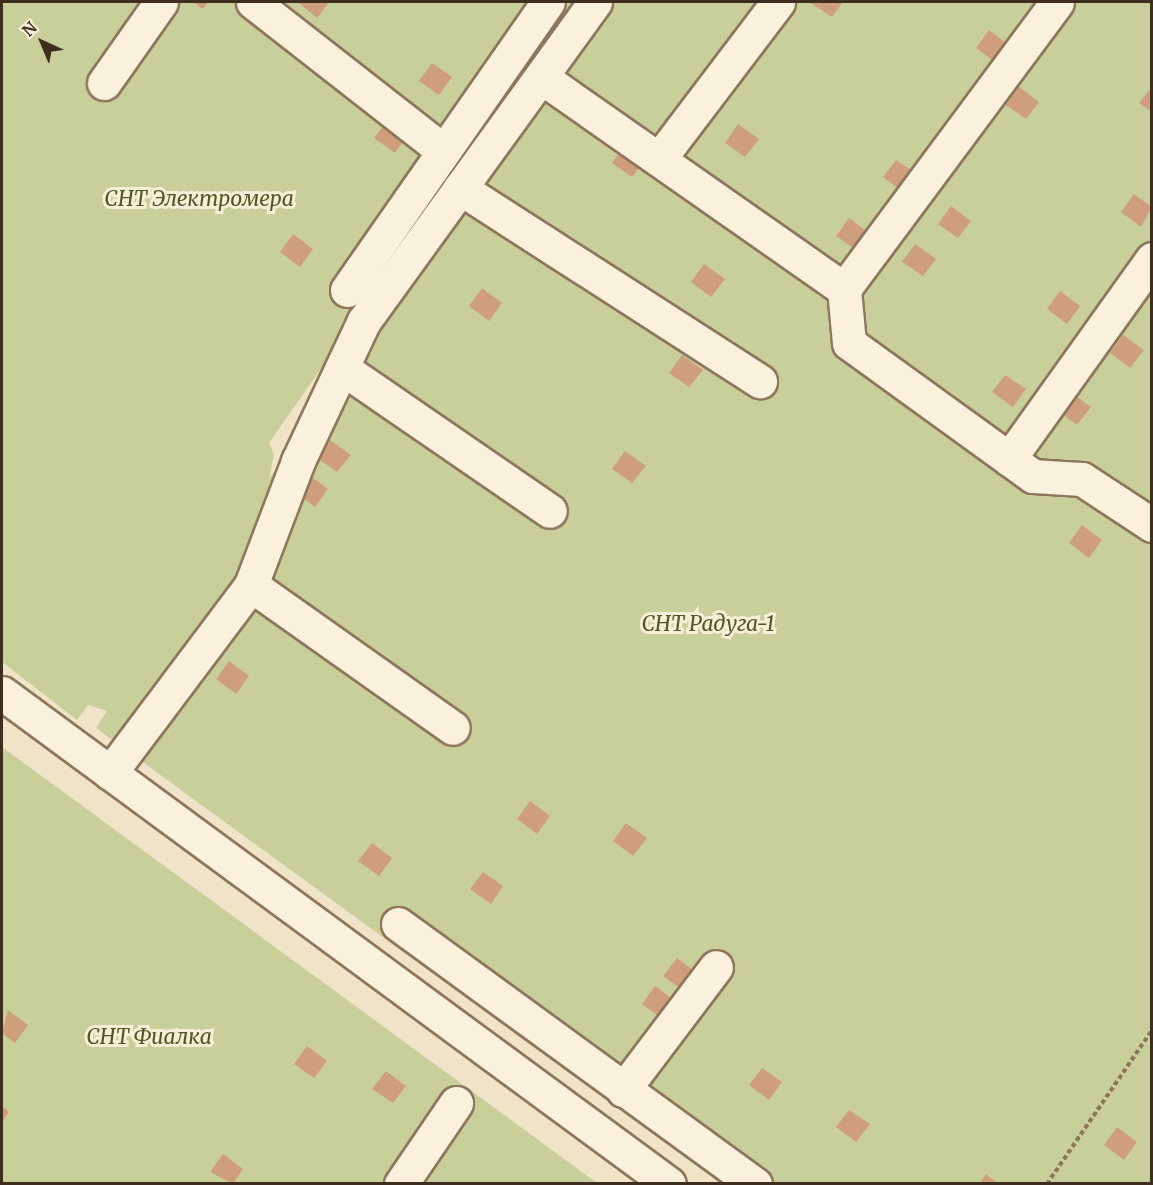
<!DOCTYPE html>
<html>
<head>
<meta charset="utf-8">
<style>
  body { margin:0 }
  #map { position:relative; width:1153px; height:1185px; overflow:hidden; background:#f0e4c8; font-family:Merriweather,serif }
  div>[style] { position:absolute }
  .green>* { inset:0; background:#c9cf9b }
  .building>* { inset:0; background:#cf9f7d }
  .path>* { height:4px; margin-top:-2px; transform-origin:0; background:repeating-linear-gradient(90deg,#8d765c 0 4.5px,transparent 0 7.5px) }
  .roads { filter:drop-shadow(2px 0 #8d765c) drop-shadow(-2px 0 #8d765c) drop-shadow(0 2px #8d765c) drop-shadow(0 -2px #8d765c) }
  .minor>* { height:33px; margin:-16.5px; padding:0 16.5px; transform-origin:16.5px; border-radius:16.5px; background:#faf1dc }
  span { translate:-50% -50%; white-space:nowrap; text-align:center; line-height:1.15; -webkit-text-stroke:6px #f7eed8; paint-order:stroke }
  .park-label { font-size:21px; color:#4d5a26; font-style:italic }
  .frame { position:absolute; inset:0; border:3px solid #3d2e20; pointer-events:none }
  .north { position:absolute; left:12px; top:12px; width:60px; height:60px; -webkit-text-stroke:4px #f7eed8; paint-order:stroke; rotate:316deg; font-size:16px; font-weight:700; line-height:24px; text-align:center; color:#3d2e20 }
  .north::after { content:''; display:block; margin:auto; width:21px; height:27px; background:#3d2e20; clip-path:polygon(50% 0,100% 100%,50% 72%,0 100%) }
</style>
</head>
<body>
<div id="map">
  <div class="green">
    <i style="clip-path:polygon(2px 2px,578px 2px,269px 443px,274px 454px,269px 479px,600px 2px,1151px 2px,1151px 1183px,720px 1183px,96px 728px,107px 711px,88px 705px,77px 720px,2px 662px)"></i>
    <i style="clip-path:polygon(2px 747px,597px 1183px,2px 1183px)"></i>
  </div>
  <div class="building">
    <i style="clip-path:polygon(193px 2px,208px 2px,203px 9px)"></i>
    <i style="clip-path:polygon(298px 2px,329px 2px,317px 18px)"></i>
    <i style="clip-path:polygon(809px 2px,843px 2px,832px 17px)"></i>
    <i style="clip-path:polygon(989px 30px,1009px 45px,996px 63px,976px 48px)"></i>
    <i style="clip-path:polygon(432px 63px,452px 77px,439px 95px,419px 81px)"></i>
    <i style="clip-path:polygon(1019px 87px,1039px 102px,1026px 119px,1006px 105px)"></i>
    <i style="clip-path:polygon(1152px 87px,1152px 112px,1139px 103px)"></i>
    <i style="clip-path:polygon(387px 121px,408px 135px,395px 153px,374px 138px)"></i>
    <i style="clip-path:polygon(738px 124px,759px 139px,745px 157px,725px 143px)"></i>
    <i style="clip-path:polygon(625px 145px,645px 160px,632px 177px,612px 163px)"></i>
    <i style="clip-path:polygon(896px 160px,917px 174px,903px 192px,883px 177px)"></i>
    <i style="clip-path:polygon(1134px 194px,1152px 207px,1141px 227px,1121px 212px)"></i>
    <i style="clip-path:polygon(951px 206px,971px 221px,958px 238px,938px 224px)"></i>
    <i style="clip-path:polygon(849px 218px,869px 233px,856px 250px,836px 236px)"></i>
    <i style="clip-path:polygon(293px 234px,313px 249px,300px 267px,280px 252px)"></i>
    <i style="clip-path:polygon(915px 244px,936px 259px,923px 276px,902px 262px)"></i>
    <i style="clip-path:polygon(704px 264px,725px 279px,711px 297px,691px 282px)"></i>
    <i style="clip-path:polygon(482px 288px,502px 303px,489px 321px,469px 306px)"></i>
    <i style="clip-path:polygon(1060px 291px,1080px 306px,1067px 324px,1047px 309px)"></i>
    <i style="clip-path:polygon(1123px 335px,1144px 350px,1130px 368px,1110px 353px)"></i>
    <i style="clip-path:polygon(682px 355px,703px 370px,689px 387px,669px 373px)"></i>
    <i style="clip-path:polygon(1005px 375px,1026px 389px,1013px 407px,992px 392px)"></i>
    <i style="clip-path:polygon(1070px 392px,1091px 407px,1077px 425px,1057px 410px)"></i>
    <i style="clip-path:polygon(330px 440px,351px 455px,337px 472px,317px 458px)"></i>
    <i style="clip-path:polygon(625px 451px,646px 466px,632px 483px,612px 469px)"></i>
    <i style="clip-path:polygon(308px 474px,328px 489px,315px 507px,295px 492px)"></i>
    <i style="clip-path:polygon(1082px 525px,1102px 540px,1089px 558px,1069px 543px)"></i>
    <i style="clip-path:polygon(229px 661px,249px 676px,236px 694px,216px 679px)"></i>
    <i style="clip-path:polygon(530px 801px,550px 816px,537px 834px,517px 819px)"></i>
    <i style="clip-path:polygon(626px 823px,647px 838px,633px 856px,613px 841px)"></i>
    <i style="clip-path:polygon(372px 843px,392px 858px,379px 876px,358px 861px)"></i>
    <i style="clip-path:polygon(483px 872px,503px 886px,491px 904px,470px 889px)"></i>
    <i style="clip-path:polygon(677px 958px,697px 973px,684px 991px,663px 976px)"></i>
    <i style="clip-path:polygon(655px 986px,675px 1001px,662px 1019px,642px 1004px)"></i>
    <i style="clip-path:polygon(8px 1010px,28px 1025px,15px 1043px,2px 1033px)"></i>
    <i style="clip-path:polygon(307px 1046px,327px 1061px,314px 1078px,294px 1064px)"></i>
    <i style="clip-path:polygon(762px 1068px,782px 1082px,769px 1100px,749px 1085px)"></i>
    <i style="clip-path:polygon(386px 1071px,406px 1086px,393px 1103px,372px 1089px)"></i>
    <i style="clip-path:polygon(2px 1106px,9px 1112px,2px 1122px)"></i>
    <i style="clip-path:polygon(849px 1110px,870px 1124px,856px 1142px,836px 1127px)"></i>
    <i style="clip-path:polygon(1117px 1127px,1137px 1142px,1124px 1160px,1104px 1145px)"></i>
    <i style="clip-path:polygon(223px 1154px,243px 1169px,233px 1184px,210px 1172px)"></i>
    <i style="clip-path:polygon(986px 1174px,999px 1184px,979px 1184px)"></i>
  </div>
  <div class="path">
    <i style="left:1047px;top:1184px;width:186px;rotate:-55.7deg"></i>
  </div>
  <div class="roads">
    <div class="minor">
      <i style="left:253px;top:2px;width:242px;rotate:38deg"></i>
      <i style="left:541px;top:77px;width:370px;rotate:35deg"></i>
      <i style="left:844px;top:289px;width:54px;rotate:84.7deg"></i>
      <i style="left:849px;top:343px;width:227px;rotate:35.9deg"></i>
      <i style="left:1033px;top:476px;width:49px;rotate:3.5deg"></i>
      <i style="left:1082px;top:479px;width:84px;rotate:33.3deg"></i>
      <i style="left:104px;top:83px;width:99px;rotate:-54.9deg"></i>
      <i style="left:659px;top:159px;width:197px;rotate:-52.8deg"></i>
      <i style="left:460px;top:188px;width:357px;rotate:32.8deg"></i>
      <i style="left:844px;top:289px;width:357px;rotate:-53.4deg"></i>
      <i style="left:347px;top:290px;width:351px;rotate:-55.1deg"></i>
      <i style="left:342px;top:368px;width:252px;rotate:34.5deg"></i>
      <i style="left:1009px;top:459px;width:246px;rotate:-54.4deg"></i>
      <i style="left:251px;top:585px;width:247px;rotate:35.3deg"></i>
      <i style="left:2px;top:693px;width:828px;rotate:36.36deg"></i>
      <i style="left:110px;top:773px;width:235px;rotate:-53.1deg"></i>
      <i style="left:251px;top:585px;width:133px;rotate:-69.2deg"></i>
      <i style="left:298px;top:461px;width:155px;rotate:-64.8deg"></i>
      <i style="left:364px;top:321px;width:394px;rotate:-54.1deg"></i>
      <i style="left:398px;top:924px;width:442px;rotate:36.1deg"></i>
      <i style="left:623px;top:1090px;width:154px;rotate:-52.9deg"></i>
      <i style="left:401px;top:1184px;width:98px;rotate:-55.8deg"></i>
    </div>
  </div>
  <div class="park-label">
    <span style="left:199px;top:199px">СНТ Электромера</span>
    <span style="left:708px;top:624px">СНТ Радуга-1</span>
    <span style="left:149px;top:1037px">СНТ Фиалка</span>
  </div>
  <div class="frame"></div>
  <div class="north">N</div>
</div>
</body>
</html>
